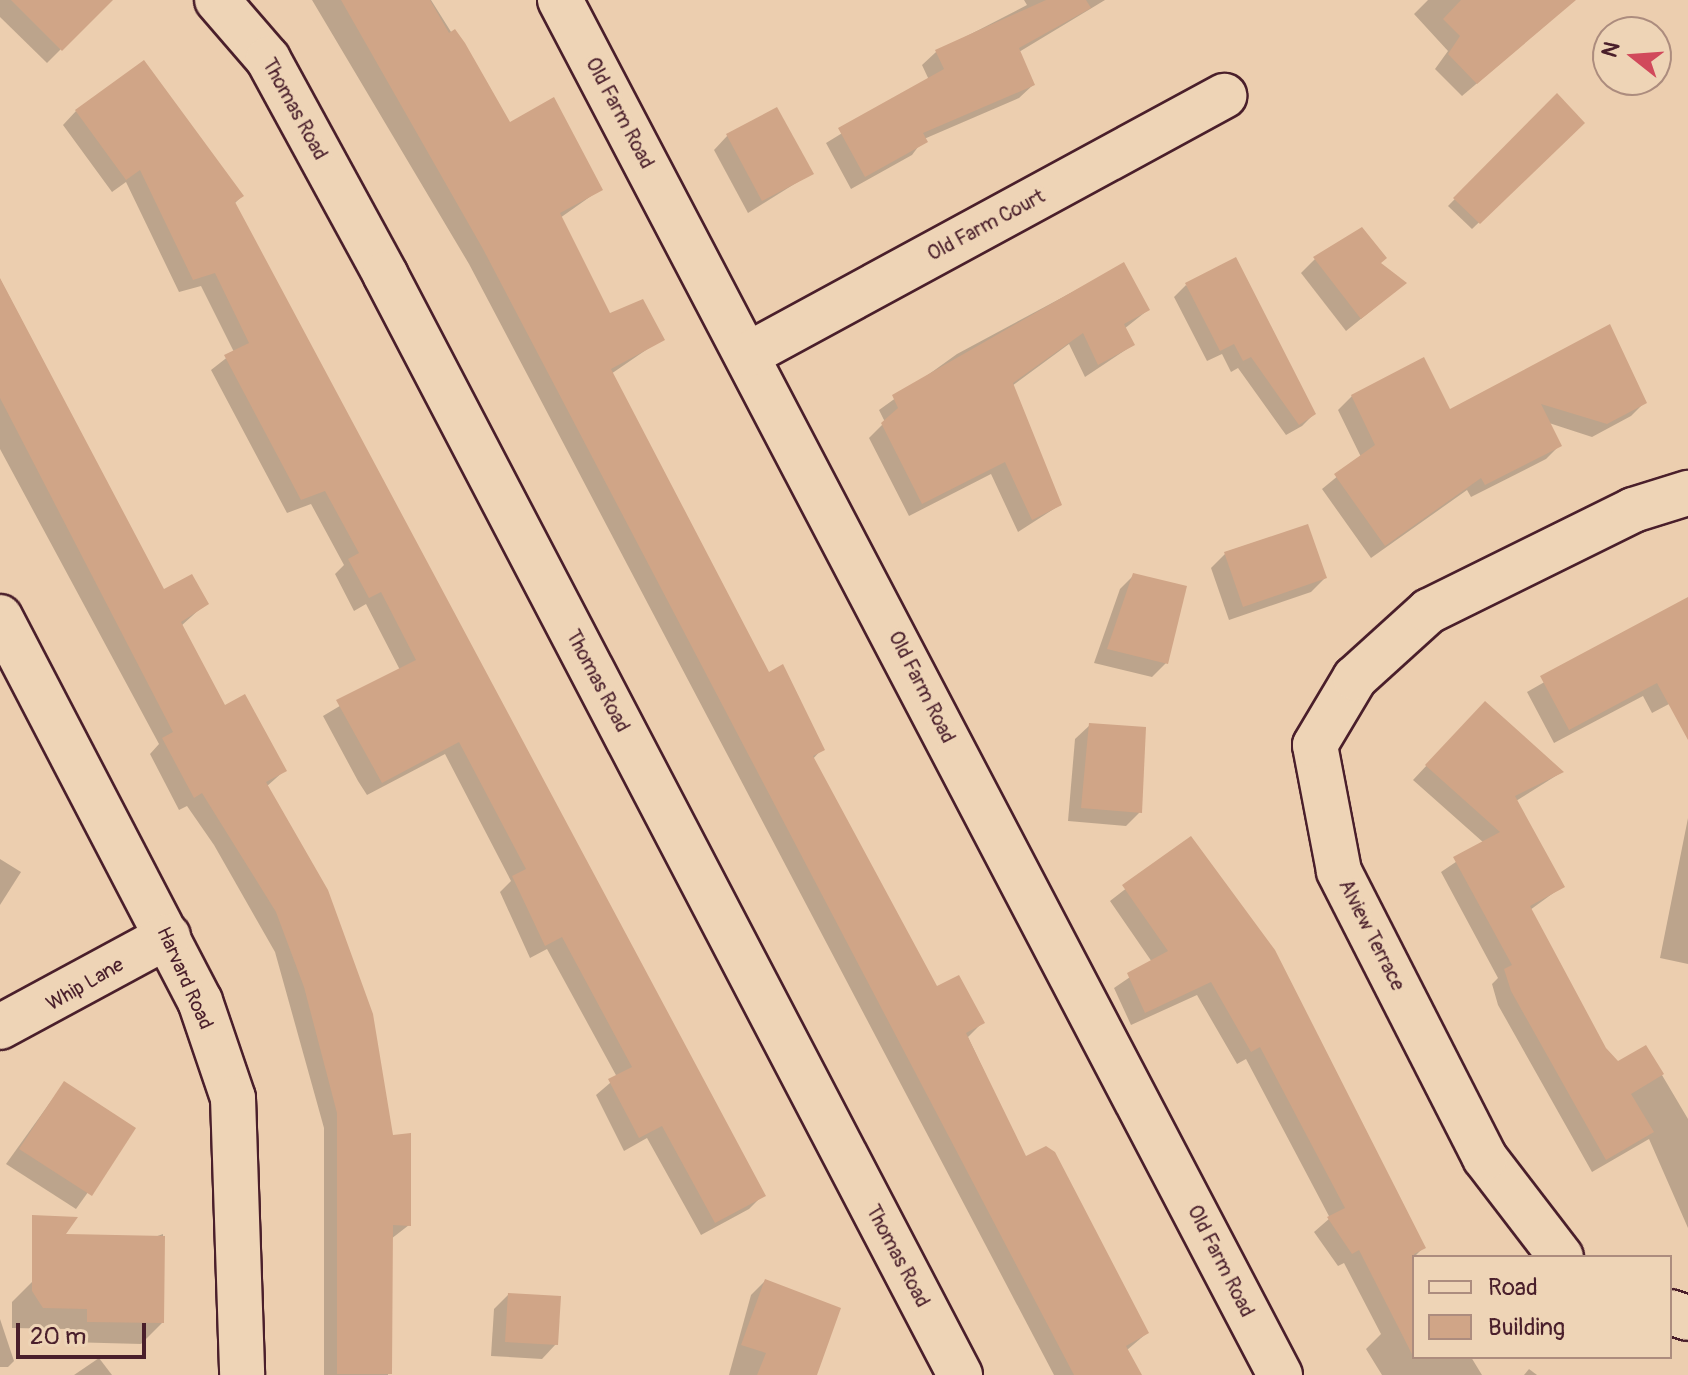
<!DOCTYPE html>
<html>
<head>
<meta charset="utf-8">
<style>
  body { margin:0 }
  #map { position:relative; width:1688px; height:1375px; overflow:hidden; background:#ecceaf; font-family:Pangolin,sans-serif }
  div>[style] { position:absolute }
  .shadow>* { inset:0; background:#0003 }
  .building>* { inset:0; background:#d0a587 }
  .roads { filter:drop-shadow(2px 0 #4a1f2b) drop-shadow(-2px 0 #4a1f2b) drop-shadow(0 2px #4a1f2b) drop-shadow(0 -2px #4a1f2b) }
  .street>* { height:44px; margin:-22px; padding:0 22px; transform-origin:22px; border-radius:22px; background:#eed4b6 }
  span { translate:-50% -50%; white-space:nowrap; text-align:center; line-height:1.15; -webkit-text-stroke:8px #eed4b6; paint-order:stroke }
  .street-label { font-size:20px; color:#4a1f2b }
  .legend { position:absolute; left:1412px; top:1255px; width:260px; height:104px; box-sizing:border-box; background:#eed4b6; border:2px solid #ac8c7e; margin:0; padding:10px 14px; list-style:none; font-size:24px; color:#4a1f2b }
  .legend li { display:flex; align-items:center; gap:16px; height:40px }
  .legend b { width:40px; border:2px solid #ac8c7e }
  .north { position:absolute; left:1592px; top:16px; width:80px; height:80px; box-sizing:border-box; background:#eed4b6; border:2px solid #ac8c7e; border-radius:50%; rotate:287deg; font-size:22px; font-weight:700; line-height:32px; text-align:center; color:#4a1f2b }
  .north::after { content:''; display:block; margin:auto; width:28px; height:36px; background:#d1495b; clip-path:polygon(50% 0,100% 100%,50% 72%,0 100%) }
  .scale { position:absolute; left:16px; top:1323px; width:130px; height:36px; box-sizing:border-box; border:4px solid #4a1f2b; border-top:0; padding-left:10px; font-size:24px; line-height:28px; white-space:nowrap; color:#4a1f2b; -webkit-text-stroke:6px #eed4b6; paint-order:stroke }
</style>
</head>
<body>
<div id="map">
  <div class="shadow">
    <i style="clip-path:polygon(0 0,85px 0,98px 12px,47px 63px,0 17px)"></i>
    <i style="clip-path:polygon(312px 0,431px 0,509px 124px,601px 189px,560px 218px,609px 316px,662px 339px,611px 374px,768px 674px,822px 749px,812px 760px,936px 989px,982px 1023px,968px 1037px,1025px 1159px,1147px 1333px,1127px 1350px,1140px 1375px,1054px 1375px,469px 264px)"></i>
    <i style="clip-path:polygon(1024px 0,1105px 0,1019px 52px,1033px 85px,1019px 98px,924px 139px,912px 155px,851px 189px,826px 143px,929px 80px,922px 65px,936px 52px,1027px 5px)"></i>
    <i style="clip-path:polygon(1428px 0,1554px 0,1548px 23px,1462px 96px,1435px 69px,1448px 51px,1414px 14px)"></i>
    <i style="clip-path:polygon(1557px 95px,1583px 123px,1472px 229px,1448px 206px)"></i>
    <i style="clip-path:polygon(76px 111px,242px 196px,234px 204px,763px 1195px,749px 1209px,701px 1235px,647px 1138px,624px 1151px,596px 1095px,617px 1077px,547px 949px,530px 958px,500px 892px,511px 881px,445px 754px,367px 795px,358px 781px,323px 716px,400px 670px,366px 604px,354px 611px,335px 574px,344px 565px,311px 504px,287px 513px,211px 370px,234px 352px,201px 286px,179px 292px,126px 182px,112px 192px,63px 125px)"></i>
    <i style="clip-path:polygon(728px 135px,812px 173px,748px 213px,714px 150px)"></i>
    <i style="clip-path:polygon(1315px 259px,1404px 284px,1346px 331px,1301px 273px)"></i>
    <i style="clip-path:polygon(1123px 265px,1148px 310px,1124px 329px,1133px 345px,1085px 377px,1069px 344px,1012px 386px,1060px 505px,1018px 532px,991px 474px,909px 516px,869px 438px,885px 422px,879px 410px,957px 354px)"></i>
    <i style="clip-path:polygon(0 279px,163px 591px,202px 607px,181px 626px,224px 708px,284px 771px,266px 787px,409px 1225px,391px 1239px,388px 1375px,324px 1375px,324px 1128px,275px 952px,214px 845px,187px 806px,179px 810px,150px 754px,159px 744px,0 449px)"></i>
    <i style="clip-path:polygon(1186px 285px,1314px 414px,1302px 426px,1286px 435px,1238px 368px,1231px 372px,1222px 354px,1207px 361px,1174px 297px)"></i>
    <i style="clip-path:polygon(1609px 327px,1645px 402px,1631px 416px,1592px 437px,1549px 423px,1560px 445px,1546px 459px,1471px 497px,1467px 490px,1371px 558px,1322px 489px,1361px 457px,1338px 410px,1352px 396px,1449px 412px)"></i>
    <i style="clip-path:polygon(1225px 554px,1325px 578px,1311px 592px,1229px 620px,1211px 568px)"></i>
    <i style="clip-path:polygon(1134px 575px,1166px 663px,1152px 677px,1094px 663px,1120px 589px)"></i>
    <i style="clip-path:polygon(1688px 600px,1688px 694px,1652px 713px,1643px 696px,1554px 743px,1527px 692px)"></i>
    <i style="clip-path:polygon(1472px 717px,1562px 772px,1516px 801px,1563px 886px,1530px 910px,1604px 1049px,1618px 1064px,1646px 1048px,1688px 1119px,1688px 1228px,1649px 1139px,1592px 1172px,1498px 1005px,1492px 984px,1498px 978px,1441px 872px,1484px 843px,1413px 780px)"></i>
    <i style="clip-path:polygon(1090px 725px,1140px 812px,1126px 826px,1068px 821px,1075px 739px)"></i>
    <i style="clip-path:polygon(1688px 818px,1688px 964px,1660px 958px)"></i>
    <i style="clip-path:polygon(1191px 838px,1423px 1248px,1412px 1259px,1414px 1357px,1471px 1357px,1482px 1375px,1382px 1375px,1366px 1349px,1381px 1334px,1344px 1263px,1338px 1266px,1314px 1232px,1330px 1218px,1246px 1059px,1237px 1064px,1197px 995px,1131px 1025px,1114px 988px,1152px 962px,1110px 901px)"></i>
    <i style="clip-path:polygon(0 859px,21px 872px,0 905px)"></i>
    <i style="clip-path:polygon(64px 1083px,133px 1129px,76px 1209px,6px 1164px)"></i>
    <i style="clip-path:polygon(163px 1234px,162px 1323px,141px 1344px,67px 1342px,67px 1329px,12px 1328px,12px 1302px,33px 1281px)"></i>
    <i style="clip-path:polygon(765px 1281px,814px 1375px,729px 1375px,751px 1295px)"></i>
    <i style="clip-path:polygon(508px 1295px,556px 1344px,542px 1359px,491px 1356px,494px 1309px)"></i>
    <i style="clip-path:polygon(0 1319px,14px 1361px,8px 1367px,0 1367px)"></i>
    <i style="clip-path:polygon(99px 1358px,112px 1375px,74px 1375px)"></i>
    <i style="clip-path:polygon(1529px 1369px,1537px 1375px,1524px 1375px)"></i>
  </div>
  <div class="building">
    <i style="clip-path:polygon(11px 0,113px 0,62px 51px)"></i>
    <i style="clip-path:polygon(341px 0,430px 0,449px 33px,455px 29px,465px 43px,510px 122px,554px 97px,603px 190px,560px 213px,610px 313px,643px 299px,665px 340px,611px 369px,769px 672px,783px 664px,825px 750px,813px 756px,937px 986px,959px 975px,985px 1023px,966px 1033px,1026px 1156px,1046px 1146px,1055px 1152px,1149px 1333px,1126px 1346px,1142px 1375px,1074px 1375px,483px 249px)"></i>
    <i style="clip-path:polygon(1046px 0,1086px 0,1091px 8px,1019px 48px,1035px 85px,923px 133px,928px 142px,865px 177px,838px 128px,944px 69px,935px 50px)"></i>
    <i style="clip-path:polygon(1461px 0,1576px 0,1477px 84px,1448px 54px,1460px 36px,1443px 19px)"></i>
    <i style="clip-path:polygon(144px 60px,244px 196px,235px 202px,766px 1196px,715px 1223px,662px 1126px,639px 1138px,608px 1079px,632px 1067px,562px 937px,545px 946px,512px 876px,526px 869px,459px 742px,382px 783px,336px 700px,416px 660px,381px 592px,369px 598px,348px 559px,359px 553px,325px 491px,301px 500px,224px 355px,249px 343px,215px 273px,193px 280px,140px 170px,126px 180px,75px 110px)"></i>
    <i style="clip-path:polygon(1557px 93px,1585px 123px,1480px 224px,1453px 198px)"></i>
    <i style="clip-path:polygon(777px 107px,814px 174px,762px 201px,726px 134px)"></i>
    <i style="clip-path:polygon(1362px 227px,1387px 258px,1381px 263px,1407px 283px,1361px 319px,1313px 257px)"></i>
    <i style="clip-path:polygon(1236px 257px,1316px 414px,1299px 425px,1251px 357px,1243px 361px,1234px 344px,1220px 351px,1185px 283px)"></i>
    <i style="clip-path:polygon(1124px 262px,1150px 310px,1124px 324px,1135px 345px,1098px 365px,1083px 333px,1013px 383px,1062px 505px,1032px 520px,1005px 462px,922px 504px,881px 423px,898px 408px,892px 395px)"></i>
    <i style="clip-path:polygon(0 278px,164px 589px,192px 574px,209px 604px,181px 622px,225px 705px,245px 694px,287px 771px,266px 782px,328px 890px,373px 1014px,393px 1135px,411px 1133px,411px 1226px,393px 1225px,392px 1374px,337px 1374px,337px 1113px,304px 987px,276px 912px,202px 793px,194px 798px,162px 738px,173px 732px,0 398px)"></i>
    <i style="clip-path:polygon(1610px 324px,1647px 403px,1607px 424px,1541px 404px,1562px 446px,1485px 485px,1481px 478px,1385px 546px,1334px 474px,1375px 445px,1351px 395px,1424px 357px,1450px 409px)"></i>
    <i style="clip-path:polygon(1308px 524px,1327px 578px,1243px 607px,1224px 552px)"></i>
    <i style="clip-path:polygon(1133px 573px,1187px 586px,1168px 664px,1107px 649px)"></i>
    <i style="clip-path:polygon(1688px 597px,1688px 740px,1657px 683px,1569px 730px,1540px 676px)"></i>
    <i style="clip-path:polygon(1485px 701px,1564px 772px,1515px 796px,1565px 887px,1530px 906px,1606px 1048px,1618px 1061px,1646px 1045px,1664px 1074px,1631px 1094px,1654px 1132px,1606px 1160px,1511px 991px,1504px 969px,1512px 965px,1453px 857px,1500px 832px,1425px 765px)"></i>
    <i style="clip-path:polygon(1089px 723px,1146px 727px,1142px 813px,1081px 808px)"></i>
    <i style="clip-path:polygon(1191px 836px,1275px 950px,1426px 1248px,1414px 1254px,1414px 1358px,1359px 1250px,1352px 1254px,1327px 1217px,1345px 1208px,1260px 1047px,1251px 1052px,1211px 982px,1145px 1013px,1127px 973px,1168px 951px,1122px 885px)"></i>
    <i style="clip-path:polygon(64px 1081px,136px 1128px,92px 1196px,19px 1149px)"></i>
    <i style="clip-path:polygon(32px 1215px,78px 1217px,66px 1234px,165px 1236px,164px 1323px,87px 1322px,87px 1309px,43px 1308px,32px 1291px)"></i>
    <i style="clip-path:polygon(765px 1279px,841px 1308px,817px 1375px,757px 1375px,766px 1353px,741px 1345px)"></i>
    <i style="clip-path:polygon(508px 1293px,561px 1296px,558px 1345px,505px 1342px)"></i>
  </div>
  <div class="roads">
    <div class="street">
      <i style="left:217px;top:0;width:78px;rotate:49.2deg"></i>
      <i style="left:268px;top:59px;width:245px;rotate:61.4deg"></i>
      <i style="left:385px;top:274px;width:1242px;rotate:62.42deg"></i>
      <i style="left:560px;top:0;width:1552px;rotate:62.36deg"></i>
      <i style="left:749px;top:354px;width:541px;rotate:-28.51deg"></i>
      <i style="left:0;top:617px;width:433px;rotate:62.5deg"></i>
      <i style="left:200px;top:1001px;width:102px;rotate:71.2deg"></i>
      <i style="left:233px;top:1098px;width:277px;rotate:88.1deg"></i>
      <i style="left:0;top:1027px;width:191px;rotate:-28.4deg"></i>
      <i style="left:1561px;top:1257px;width:125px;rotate:-127.5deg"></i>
      <i style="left:1485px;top:1158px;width:322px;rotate:-117deg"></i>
      <i style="left:1339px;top:871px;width:128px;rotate:-100.8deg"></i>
      <i style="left:1315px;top:745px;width:78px;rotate:-59.2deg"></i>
      <i style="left:1355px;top:678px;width:100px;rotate:-42.2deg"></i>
      <i style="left:1429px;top:611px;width:228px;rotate:-26.3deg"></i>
      <i style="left:1633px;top:510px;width:58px;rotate:-17.2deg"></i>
      <i style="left:1670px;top:1312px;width:19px;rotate:18deg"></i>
    </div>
  </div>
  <div class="street-label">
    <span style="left:295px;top:109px;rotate:61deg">Thomas Road</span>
    <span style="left:620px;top:113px;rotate:62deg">Old Farm Road</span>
    <span style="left:986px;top:225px;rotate:-28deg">Old Farm Court</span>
    <span style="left:598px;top:681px;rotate:62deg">Thomas Road</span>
    <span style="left:922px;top:687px;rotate:63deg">Old Farm Road</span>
    <span style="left:1372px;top:935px;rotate:63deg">Alview Terrace</span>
    <span style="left:185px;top:978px;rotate:66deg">Harvard Road</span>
    <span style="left:85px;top:984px;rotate:-30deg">Whip Lane</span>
    <span style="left:898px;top:1256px;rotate:62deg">Thomas Road</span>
    <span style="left:1221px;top:1261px;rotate:63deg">Old Farm Road</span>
  </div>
  <ul class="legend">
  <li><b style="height:10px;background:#eed4b6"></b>Road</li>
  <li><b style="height:22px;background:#d0a587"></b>Building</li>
  </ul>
  <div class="north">N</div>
  <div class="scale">20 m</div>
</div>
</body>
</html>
